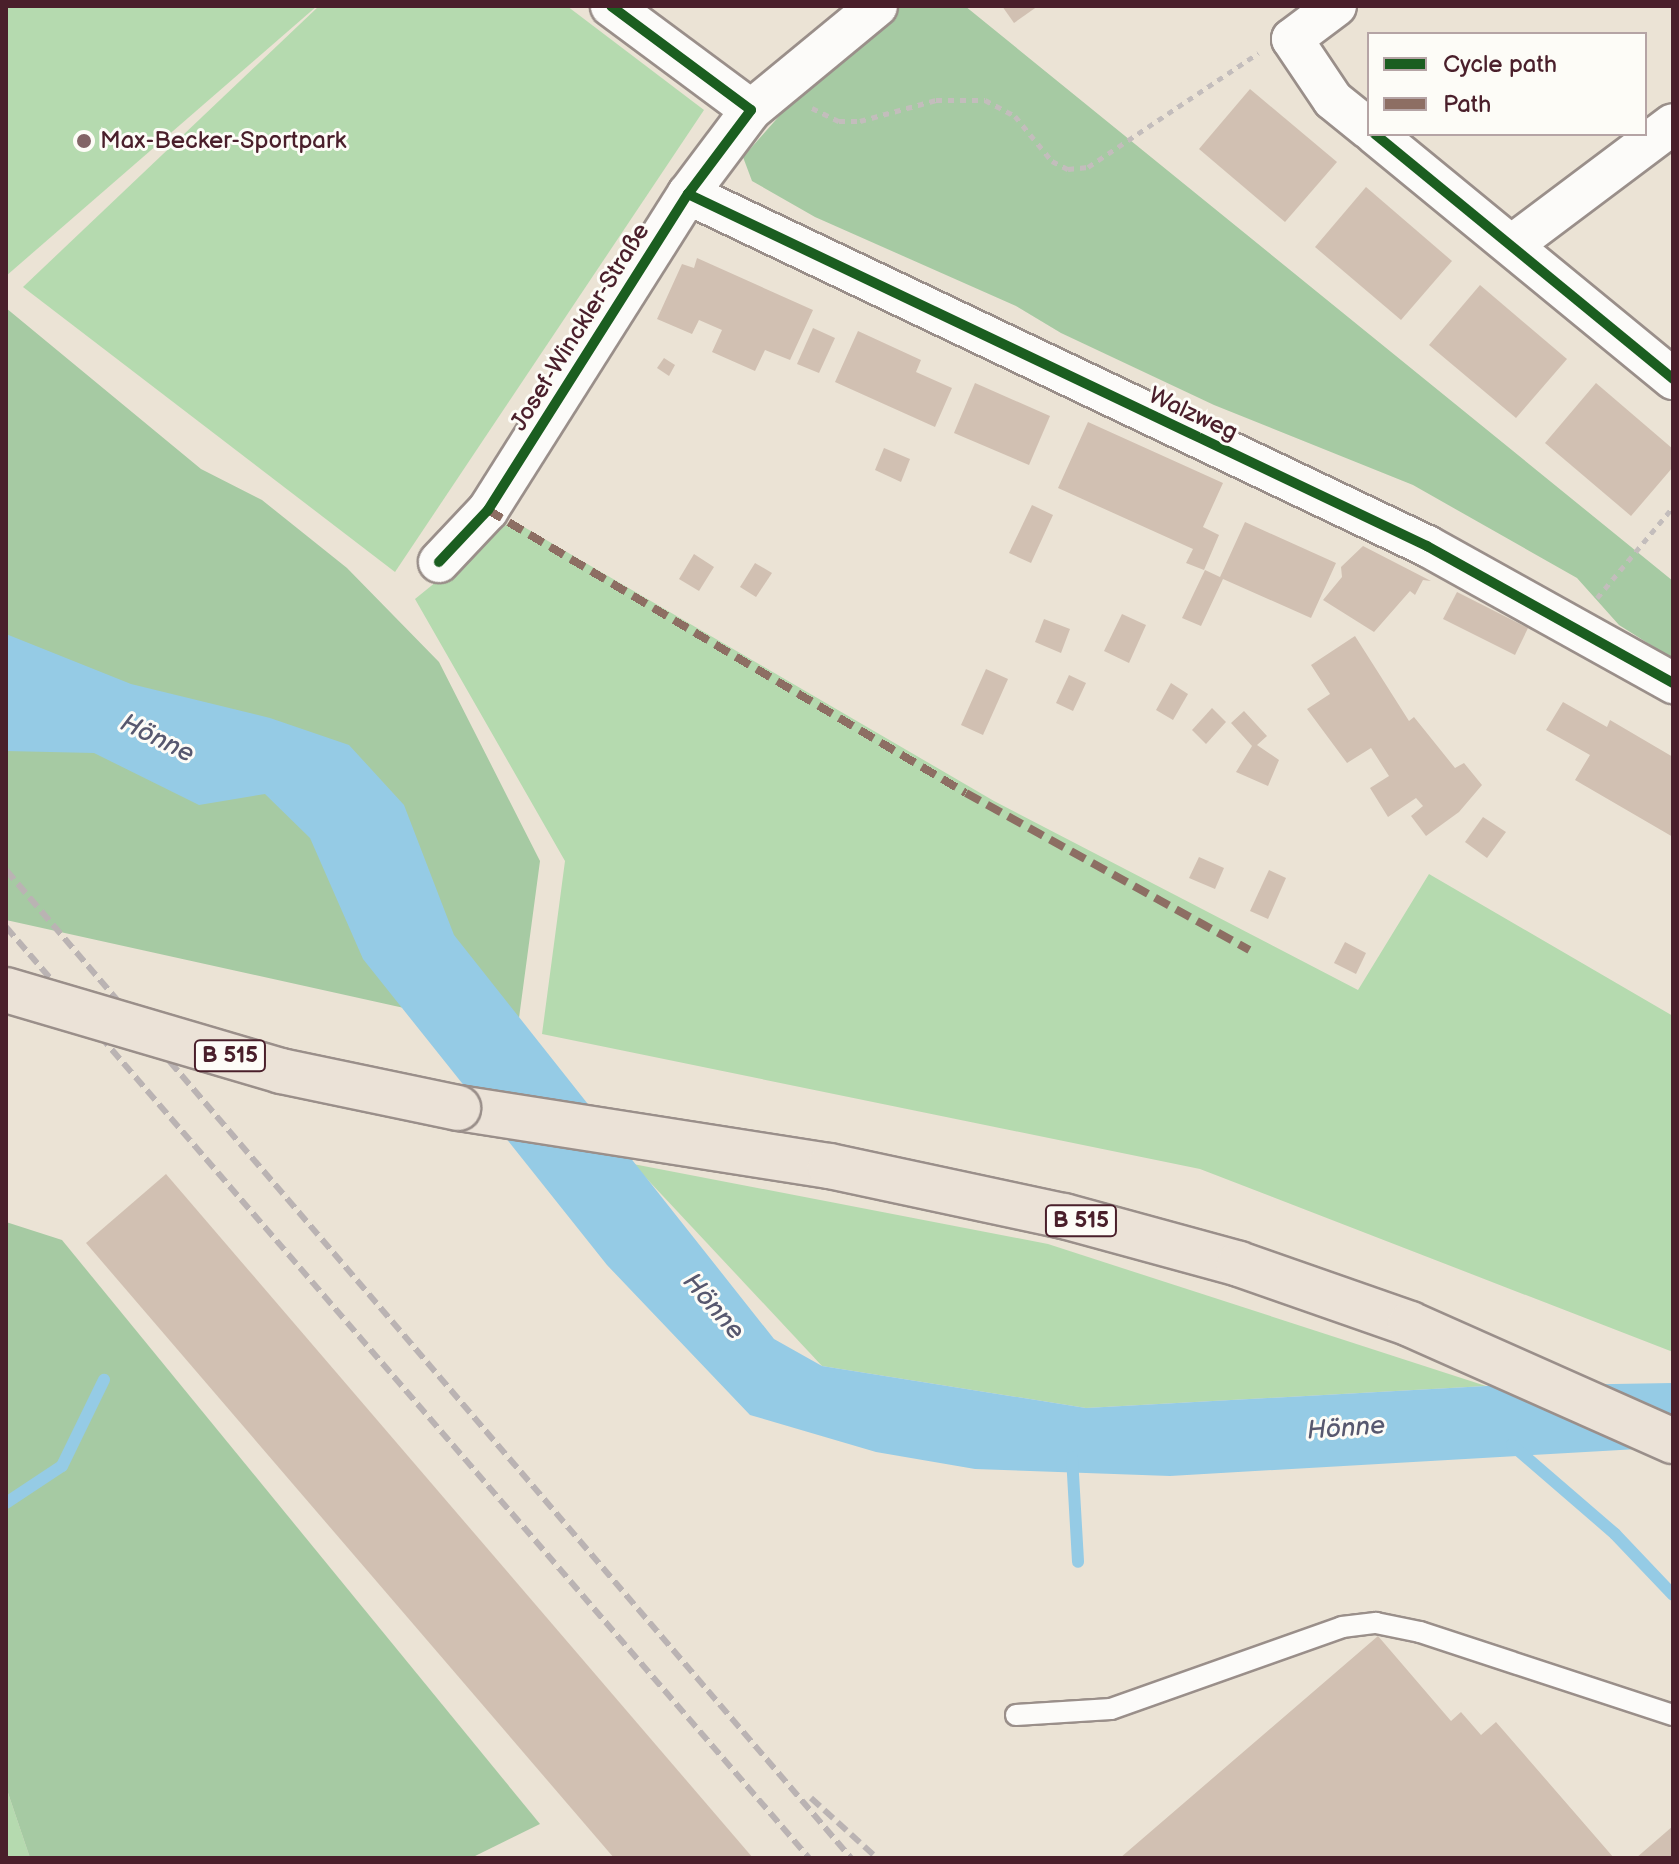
<!DOCTYPE html>
<html>
<head>
<meta charset="utf-8">
<style>
  body { margin:0 }
  #map { position:relative; width:1679px; height:1864px; overflow:hidden; background:#ebe3d5; font-family:"Balsamiq Sans",sans-serif }
  div>[style] { position:absolute }
  .green>* { inset:0; background:#b5daaf }
  .forest>* { inset:0; background:#a6caa3 }
  .water>* { inset:0; background:#95cbe5 }
  .stream>* { height:12px; margin:-6px; padding:0 6px; transform-origin:6px; border-radius:6px; background:#95cbe5 }
  .building>* { inset:0; background:#d1c0b2 }
  .path>* { height:5px; margin-top:-2.5px; transform-origin:0; background:repeating-linear-gradient(90deg,#c3bdbc 0 6px,transparent 0 12px) }
  .roads { filter:drop-shadow(2px 0 #9a8f8a) drop-shadow(-2px 0 #9a8f8a) drop-shadow(0 2px #9a8f8a) drop-shadow(0 -2px #9a8f8a) }
  .lane>* { height:20px; margin:-10px; padding:0 10px; transform-origin:10px; border-radius:10px; background:#fcfbf9 }
  .street>* { height:40px; margin:-20px; padding:0 20px; transform-origin:20px; border-radius:20px; background:#fcfbf9 }
  .primary>* { height:44px; margin:-22px; padding:0 22px; transform-origin:22px; border-radius:22px; background:#ebe2d7 }
  .rail>* { height:6px; margin-top:-3px; transform-origin:0; background:repeating-linear-gradient(90deg,#bab3b3 0 12px,transparent 0 18px) }
  .bridges { filter:drop-shadow(2px 0 #9a8f8a) drop-shadow(-2px 0 #9a8f8a) drop-shadow(0 2px #9a8f8a) drop-shadow(0 -2px #9a8f8a) }
  .primary-bridge>* { height:44px; margin:-22px; padding:0 22px; transform-origin:22px; border-radius:22px; background:#ebe2d7 }
  .quiet>* { height:8px; margin-top:-4px; transform-origin:0; background:repeating-linear-gradient(90deg,#8d6e63 0 16px,transparent 0 24px) }
  .cycleway>* { height:10px; margin:-5px; padding:0 5px; transform-origin:5px; border-radius:5px; background:#1b5e20 }
  .dots>* { width:22px; height:22px; translate:-50% -50%; box-sizing:border-box; border:4px solid #fdfcf7; border-radius:50% }
  span { translate:-50% -50%; white-space:nowrap; text-align:center; line-height:1.15; -webkit-text-stroke:6px #fdfcf7; paint-order:stroke }
  .shield-label span { padding:2px 6px; background:#fdfcf7; border:2px solid; border-radius:6px; -webkit-text-stroke-width:0 }
  .shield-label { font-size:22px; color:#4a1f2b; font-weight:700 }
  .poi-label { font-size:24px; color:#4a1f2b }
  .left { translate:0 -50%; text-align:left }
  .street-label { font-size:24px; color:#4a1f2b }
  .water-label { font-size:26px; color:#57586f; font-style:italic }
  .frame { position:absolute; inset:0; border:8px solid #4a1f2b; pointer-events:none }
  .legend { position:absolute; left:1367px; top:32px; width:280px; height:104px; box-sizing:border-box; background:#fdfcf7; border:2px solid #b5a4a5; margin:0; padding:10px 14px; list-style:none; font-size:24px; color:#4a1f2b }
  .legend li { display:flex; align-items:center; gap:16px; height:40px }
  .legend b { width:40px; border:2px solid #b5a4a5 }
</style>
</head>
<body>
<div id="map">
  <div class="green">
    <i style="clip-path:polygon(6px 6px,317px 6px,6px 276px)"></i>
    <i style="clip-path:polygon(567px 6px,704px 110px,395px 572px,23px 287px,319px 6px)"></i>
    <i style="clip-path:polygon(512px 520px,994px 801px,1358px 990px,1429px 874px,1673px 1016px,1673px 1352px,1200px 1169px,542px 1034px,565px 861px,415px 599px)"></i>
    <i style="clip-path:polygon(633px 1164px,1048px 1244px,1486px 1386px,1086px 1408px,822px 1366px)"></i>
    <i style="clip-path:polygon(6px 1787px,30px 1858px,6px 1858px)"></i>
  </div>
  <div class="forest">
    <i style="clip-path:polygon(901px 6px,965px 6px,1673px 581px,1673px 659px,1619px 625px,1577px 578px,1413px 485px,1214px 405px,1061px 333px,1016px 306px,815px 217px,752px 181px,743px 157px,804px 88px)"></i>
    <i style="clip-path:polygon(6px 308px,201px 469px,262px 500px,347px 568px,439px 662px,540px 861px,517px 1033px,6px 920px)"></i>
    <i style="clip-path:polygon(6px 1222px,62px 1240px,540px 1824px,471px 1858px,30px 1858px,6px 1787px)"></i>
  </div>
  <div class="water">
    <i style="clip-path:polygon(6px 634px,131px 684px,270px 718px,349px 745px,404px 805px,454px 935px,774px 1339px,822px 1366px,1086px 1408px,1486px 1386px,1673px 1383px,1673px 1447px,1170px 1476px,975px 1469px,876px 1452px,750px 1415px,607px 1265px,363px 959px,310px 838px,265px 794px,199px 805px,94px 753px,6px 751px)"></i>
  </div>
  <div class="stream">
    <i style="left:1512px;top:1445px;width:136px;rotate:40.8deg"></i>
    <i style="left:1615px;top:1534px;width:84px;rotate:46.4deg"></i>
    <i style="left:1072px;top:1457px;width:105px;rotate:86.7deg"></i>
    <i style="left:6px;top:1503px;width:67px;rotate:-33.5deg"></i>
    <i style="left:62px;top:1466px;width:96px;rotate:-64deg"></i>
  </div>
  <div class="building">
    <i style="clip-path:polygon(1002px 6px,1038px 6px,1014px 23px)"></i>
    <i style="clip-path:polygon(1250px 89px,1337px 162px,1285px 222px,1199px 149px)"></i>
    <i style="clip-path:polygon(1366px 187px,1452px 261px,1401px 320px,1315px 247px)"></i>
    <i style="clip-path:polygon(697px 258px,813px 310px,790px 360px,765px 350px,755px 371px,712px 352px,722px 330px,699px 320px,692px 334px,657px 319px,682px 264px,694px 268px)"></i>
    <i style="clip-path:polygon(1480px 285px,1567px 359px,1516px 418px,1429px 345px)"></i>
    <i style="clip-path:polygon(813px 328px,835px 338px,819px 373px,797px 364px)"></i>
    <i style="clip-path:polygon(858px 331px,921px 360px,916px 372px,952px 388px,935px 427px,835px 382px)"></i>
    <i style="clip-path:polygon(664px 358px,675px 365px,669px 376px,657px 368px)"></i>
    <i style="clip-path:polygon(975px 383px,1050px 416px,1029px 465px,954px 433px)"></i>
    <i style="clip-path:polygon(1596px 383px,1673px 449px,1673px 467px,1631px 516px,1545px 443px)"></i>
    <i style="clip-path:polygon(1088px 422px,1223px 483px,1203px 527px,1219px 535px,1204px 570px,1186px 563px,1193px 549px,1058px 488px)"></i>
    <i style="clip-path:polygon(884px 448px,910px 459px,901px 482px,875px 470px)"></i>
    <i style="clip-path:polygon(1032px 505px,1053px 515px,1031px 563px,1009px 553px)"></i>
    <i style="clip-path:polygon(1245px 522px,1336px 563px,1311px 618px,1223px 579px,1201px 626px,1182px 618px,1205px 570px,1220px 577px)"></i>
    <i style="clip-path:polygon(1363px 546px,1431px 581px,1423px 580px,1415px 595px,1410px 591px,1374px 632px,1323px 600px,1342px 577px,1341px 567px)"></i>
    <i style="clip-path:polygon(694px 554px,714px 567px,699px 591px,679px 579px)"></i>
    <i style="clip-path:polygon(755px 563px,772px 573px,756px 597px,740px 587px)"></i>
    <i style="clip-path:polygon(1457px 592px,1528px 628px,1515px 655px,1443px 619px)"></i>
    <i style="clip-path:polygon(1122px 614px,1146px 625px,1129px 663px,1104px 651px)"></i>
    <i style="clip-path:polygon(1044px 619px,1070px 629px,1061px 653px,1035px 642px)"></i>
    <i style="clip-path:polygon(1355px 636px,1409px 721px,1414px 717px,1455px 768px,1464px 763px,1482px 785px,1459px 812px,1426px 836px,1411px 816px,1423px 806px,1416px 798px,1388px 817px,1370px 788px,1389px 776px,1371px 748px,1347px 763px,1307px 709px,1330px 694px,1311px 665px)"></i>
    <i style="clip-path:polygon(986px 669px,1008px 679px,983px 735px,961px 725px)"></i>
    <i style="clip-path:polygon(1069px 675px,1086px 683px,1073px 711px,1056px 703px)"></i>
    <i style="clip-path:polygon(1171px 683px,1188px 694px,1173px 720px,1156px 710px)"></i>
    <i style="clip-path:polygon(1563px 702px,1607px 727px,1610px 720px,1673px 757px,1673px 837px,1575px 780px,1590px 755px,1546px 730px)"></i>
    <i style="clip-path:polygon(1212px 708px,1226px 722px,1206px 744px,1192px 730px)"></i>
    <i style="clip-path:polygon(1244px 711px,1267px 736px,1257px 745px,1279px 760px,1268px 786px,1236px 772px,1252px 746px,1231px 723px)"></i>
    <i style="clip-path:polygon(1483px 817px,1506px 832px,1487px 858px,1465px 842px)"></i>
    <i style="clip-path:polygon(1199px 857px,1224px 868px,1215px 889px,1189px 878px)"></i>
    <i style="clip-path:polygon(1269px 870px,1286px 878px,1268px 919px,1250px 911px)"></i>
    <i style="clip-path:polygon(1345px 942px,1366px 953px,1356px 974px,1334px 963px)"></i>
    <i style="clip-path:polygon(166px 1174px,753px 1858px,614px 1858px,86px 1243px)"></i>
    <i style="clip-path:polygon(1378px 1636px,1451px 1721px,1461px 1712px,1481px 1735px,1496px 1722px,1614px 1858px,1120px 1858px)"></i>
    <i style="clip-path:polygon(1673px 1826px,1673px 1858px,1636px 1858px)"></i>
  </div>
  <div class="path">
    <i style="left:812px;top:108px;width:30px;rotate:26deg"></i>
    <i style="left:839px;top:121px;width:21px"></i>
    <i style="left:860px;top:121px;width:79px;rotate:-15.4deg"></i>
    <i style="left:936px;top:100px;width:49px"></i>
    <i style="left:985px;top:100px;width:34px;rotate:28deg"></i>
    <i style="left:1015px;top:116px;width:58px;rotate:50.6deg"></i>
    <i style="left:1052px;top:161px;width:18px;rotate:27deg"></i>
    <i style="left:1068px;top:169px;width:20px;rotate:-6deg"></i>
    <i style="left:1088px;top:167px;width:205px;rotate:-33.8deg"></i>
    <i style="left:1597px;top:598px;width:119px;rotate:-50.1deg"></i>
  </div>
  <div class="roads">
    <div class="lane">
      <i style="left:1016px;top:1715px;width:95px;rotate:-3.6deg"></i>
      <i style="left:1111px;top:1709px;width:245px;rotate:-19.5deg"></i>
      <i style="left:1342px;top:1627px;width:34px;rotate:-7deg"></i>
      <i style="left:1376px;top:1623px;width:45px;rotate:11.6deg"></i>
      <i style="left:1420px;top:1632px;width:266px;rotate:18.2deg"></i>
    </div>
    <div class="street">
      <i style="left:611px;top:6px;width:174px;rotate:36.6deg"></i>
      <i style="left:1336px;top:6px;width:55px;rotate:143.1deg"></i>
      <i style="left:1292px;top:39px;width:73px;rotate:56.1deg"></i>
      <i style="left:1333px;top:100px;width:46px;rotate:38.9deg"></i>
      <i style="left:1375px;top:134px;width:386px;rotate:39.4deg"></i>
      <i style="left:688px;top:194px;width:819px;rotate:25.47deg"></i>
      <i style="left:1427px;top:546px;width:282px;rotate:29.1deg"></i>
      <i style="left:1512px;top:245px;width:201px;rotate:-36.9deg"></i>
      <i style="left:439px;top:562px;width:71px;rotate:-46.7deg"></i>
      <i style="left:488px;top:510px;width:374px;rotate:-57.7deg"></i>
      <i style="left:688px;top:194px;width:105px;rotate:-53.1deg"></i>
      <i style="left:751px;top:110px;width:163px;rotate:-39.5deg"></i>
    </div>
    <div class="primary">
      <i style="left:458px;top:1108px;width:376px;rotate:8.9deg"></i>
      <i style="left:830px;top:1166px;width:239px;rotate:12.1deg"></i>
      <i style="left:1064px;top:1216px;width:181px;rotate:15.3deg"></i>
      <i style="left:1239px;top:1264px;width:181px;rotate:19.3deg"></i>
      <i style="left:1410px;top:1324px;width:288px;rotate:24deg"></i>
    </div>
  </div>
  <div class="rail">
    <i style="left:6px;top:870px;width:1300px;rotate:49.46deg"></i>
    <i style="left:6px;top:927px;width:1229px;rotate:49.22deg"></i>
    <i style="left:811px;top:1798px;width:89px;rotate:42.3deg"></i>
  </div>
  <div class="bridges">
    <div class="primary-bridge">
      <i style="left:6px;top:990px;width:287px;rotate:16.4deg"></i>
      <i style="left:281px;top:1071px;width:181px;rotate:11.8deg"></i>
    </div>
  </div>
  <div class="quiet">
    <i style="left:488px;top:510px;width:555px;rotate:30.63deg"></i>
    <i style="left:966px;top:793px;width:324px;rotate:29deg"></i>
  </div>
  <div class="cycleway">
    <i style="left:1375px;top:134px;width:386px;rotate:39.4deg"></i>
    <i style="left:688px;top:194px;width:819px;rotate:25.47deg"></i>
    <i style="left:1427px;top:546px;width:282px;rotate:29.1deg"></i>
    <i style="left:439px;top:562px;width:71px;rotate:-46.7deg"></i>
    <i style="left:488px;top:510px;width:374px;rotate:-57.7deg"></i>
    <i style="left:688px;top:194px;width:105px;rotate:-53.1deg"></i>
    <i style="left:751px;top:110px;width:174px;rotate:-143.4deg"></i>
  </div>
  <div class="dots">
    <i style="left:84px;top:141px;background:#826466"></i>
  </div>
  <div class="shield-label">
    <span style="left:230px;top:1056px">B 515</span>
    <span style="left:1081px;top:1221px">B 515</span>
  </div>
  <div class="poi-label">
    <span class="left" style="left:100px;top:141px">Max-Becker-Sportpark</span>
  </div>
  <div class="street-label">
    <span style="left:580px;top:327px;rotate:-58deg">Josef-Winckler-Straße</span>
    <span style="left:1193px;top:414px;rotate:25deg">Walzweg</span>
  </div>
  <div class="water-label">
    <span style="left:157px;top:739px;rotate:26deg">Hönne</span>
    <span style="left:713px;top:1307px;rotate:49deg">Hönne</span>
    <span style="left:1346px;top:1429px;rotate:-4deg">Hönne</span>
  </div>
  <div class="frame"></div>
  <ul class="legend">
  <li><b style="height:10px;background:#1b5e20"></b>Cycle path</li>
  <li><b style="height:10px;background:#8d6e63"></b>Path</li>
  </ul>
</div>
</body>
</html>
